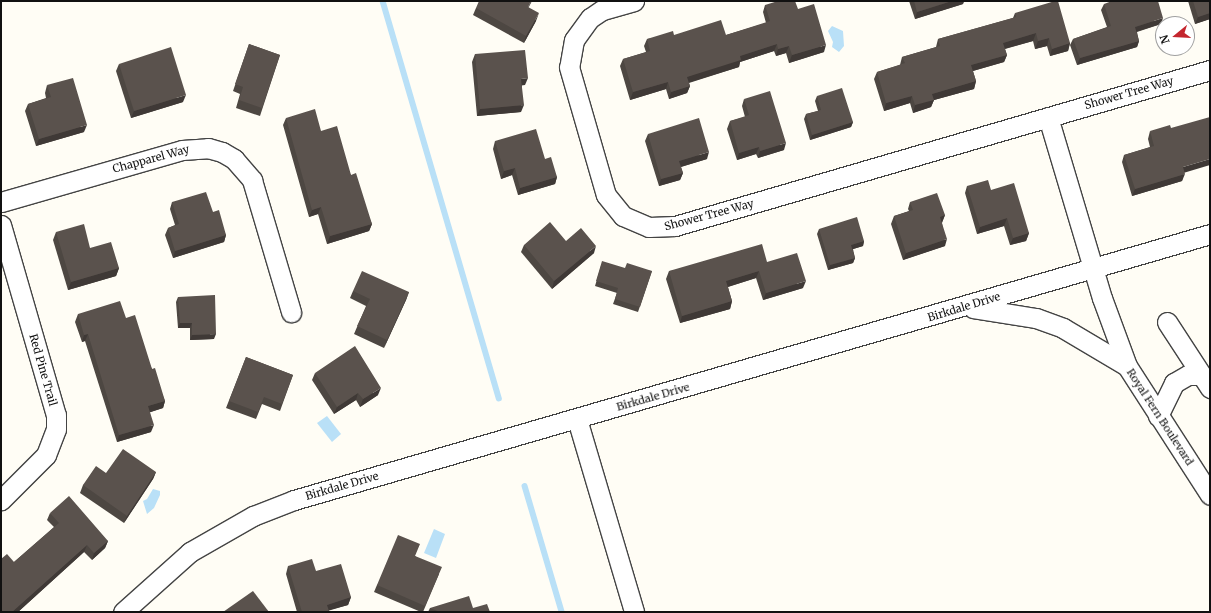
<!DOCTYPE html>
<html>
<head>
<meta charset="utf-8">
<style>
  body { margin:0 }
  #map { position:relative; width:1211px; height:613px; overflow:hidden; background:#fffdf5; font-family:Merriweather,serif }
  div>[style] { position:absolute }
  .water>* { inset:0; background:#b9e0f7 }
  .stream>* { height:5.5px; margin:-2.75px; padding:0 2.75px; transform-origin:2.75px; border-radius:2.75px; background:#b9e0f7 }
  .roads { filter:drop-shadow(1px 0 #444) drop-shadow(-1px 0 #444) drop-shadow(0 1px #444) drop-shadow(0 -1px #444) }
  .minor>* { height:19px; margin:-9.5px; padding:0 9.5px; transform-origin:9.5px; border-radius:9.5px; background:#fff }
  .wall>* { inset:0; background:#4d4742 }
  .shaded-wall>* { inset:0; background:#3f3936 }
  .building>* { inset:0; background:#5a524d }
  span { translate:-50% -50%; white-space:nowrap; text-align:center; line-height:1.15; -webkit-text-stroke:4px #fff; paint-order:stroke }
  .street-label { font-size:11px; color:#111 }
  .frame { position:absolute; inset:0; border:2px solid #111; pointer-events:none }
  .north { position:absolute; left:1155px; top:16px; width:40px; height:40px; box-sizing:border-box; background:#fff; border:1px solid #a0a0a0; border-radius:50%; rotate:252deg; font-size:11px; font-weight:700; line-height:16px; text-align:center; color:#111 }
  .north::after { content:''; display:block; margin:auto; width:14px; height:18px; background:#c4262e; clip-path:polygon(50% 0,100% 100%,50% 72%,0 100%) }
</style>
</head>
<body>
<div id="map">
  <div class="water">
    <i style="clip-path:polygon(832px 26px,843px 31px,844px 46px,839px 52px,832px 47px,833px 42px,828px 31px)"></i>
    <i style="clip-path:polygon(327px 416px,341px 434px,332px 442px,317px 423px)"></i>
    <i style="clip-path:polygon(153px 489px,160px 491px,160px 495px,154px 508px,147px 514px,143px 501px,147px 499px)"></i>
    <i style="clip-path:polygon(434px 529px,445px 534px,436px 558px,424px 553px)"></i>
  </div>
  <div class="stream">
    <i style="left:383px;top:1px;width:414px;rotate:73.7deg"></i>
    <i style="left:525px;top:486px;width:131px;rotate:73.6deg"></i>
  </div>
  <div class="roads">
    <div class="minor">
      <i style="left:634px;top:1px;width:33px;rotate:164deg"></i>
      <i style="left:602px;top:10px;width:14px;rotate:146deg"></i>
      <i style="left:590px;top:18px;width:27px;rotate:126deg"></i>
      <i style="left:574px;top:40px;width:27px;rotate:100deg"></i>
      <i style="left:569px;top:67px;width:133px;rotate:73.9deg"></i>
      <i style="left:606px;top:195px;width:27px;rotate:51deg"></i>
      <i style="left:623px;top:216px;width:28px;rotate:23deg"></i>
      <i style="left:649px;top:227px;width:26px;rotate:-2deg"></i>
      <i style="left:675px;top:226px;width:557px;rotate:-16.26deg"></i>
      <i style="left:1048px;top:117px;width:189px;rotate:73.4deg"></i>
      <i style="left:1102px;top:298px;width:72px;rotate:69.8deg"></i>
      <i style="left:1127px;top:366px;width:153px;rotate:57.2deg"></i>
      <i style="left:1px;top:202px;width:188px;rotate:-16deg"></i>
      <i style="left:182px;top:150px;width:26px;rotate:-4deg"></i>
      <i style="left:208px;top:148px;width:15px;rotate:16deg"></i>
      <i style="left:222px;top:152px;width:14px;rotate:30deg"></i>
      <i style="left:234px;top:159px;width:28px;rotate:49deg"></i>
      <i style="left:252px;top:180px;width:138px;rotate:73.5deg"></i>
      <i style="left:1px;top:225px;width:198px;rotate:73.9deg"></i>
      <i style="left:56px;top:415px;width:14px;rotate:90deg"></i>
      <i style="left:56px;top:429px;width:28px;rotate:111deg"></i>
      <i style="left:46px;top:455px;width:64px;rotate:135deg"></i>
      <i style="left:973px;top:308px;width:64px;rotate:9deg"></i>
      <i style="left:1036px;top:318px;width:29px;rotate:20deg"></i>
      <i style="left:1063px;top:328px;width:74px;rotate:30.7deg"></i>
      <i style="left:1167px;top:322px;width:79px;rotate:56.9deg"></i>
      <i style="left:1158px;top:416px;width:37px;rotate:-64deg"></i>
      <i style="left:1174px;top:383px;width:16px;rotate:-30deg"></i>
      <i style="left:1188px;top:375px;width:13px"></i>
      <i style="left:577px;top:419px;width:201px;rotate:73.5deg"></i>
      <i style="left:123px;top:612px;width:90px;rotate:-41.8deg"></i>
      <i style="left:190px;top:552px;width:73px;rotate:-29.7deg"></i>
      <i style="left:253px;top:516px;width:44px;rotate:-21.3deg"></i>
      <i style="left:294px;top:500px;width:954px;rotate:-16.19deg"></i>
    </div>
  </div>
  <div class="wall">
    <i style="clip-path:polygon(909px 1px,964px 1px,963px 4px,915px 19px)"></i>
    <i style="clip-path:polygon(1188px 1px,1210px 1px,1210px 19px,1195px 24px)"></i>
    <i style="clip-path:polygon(1104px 4px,1161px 24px,1137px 32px,1139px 41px,1137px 47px,1077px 65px,1070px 45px,1073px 39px,1107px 27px,1101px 10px)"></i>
    <i style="clip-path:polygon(765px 5px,798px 9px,824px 52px,789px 63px,786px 53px,776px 56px,774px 51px,740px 62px,739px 67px,689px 83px,690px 86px,687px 93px,669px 99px,666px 89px,630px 100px,620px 66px,623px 59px,646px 52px,644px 46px,647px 39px,674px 35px,726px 35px,766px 23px,763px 12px)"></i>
    <i style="clip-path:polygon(476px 8px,529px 8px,536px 21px,524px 43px,473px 15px)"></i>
    <i style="clip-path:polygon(1015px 13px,1070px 43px,1068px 51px,1050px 56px,1047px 46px,1035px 49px,1033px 41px,1005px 49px,1007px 55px,1004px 62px,973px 71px,976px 81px,974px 89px,934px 100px,931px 107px,913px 113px,910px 103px,884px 111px,874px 79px,877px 72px,900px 65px,902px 57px,936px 47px,938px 39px,1013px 18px)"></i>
    <i style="clip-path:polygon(249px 44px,280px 55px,260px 116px,236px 108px,240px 94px,233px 91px)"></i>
    <i style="clip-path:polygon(475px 54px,525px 85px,522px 85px,521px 112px,477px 116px,472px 62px)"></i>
    <i style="clip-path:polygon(119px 64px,183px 102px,131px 118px,116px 71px)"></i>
    <i style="clip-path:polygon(47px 85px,84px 132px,36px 146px,25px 111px,28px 104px,46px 98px,45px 93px)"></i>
    <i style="clip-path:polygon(817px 96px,853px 122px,851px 127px,810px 140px,804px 119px,806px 114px,818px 111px,815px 101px)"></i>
    <i style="clip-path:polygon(744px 99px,784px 150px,758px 158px,756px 154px,737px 160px,727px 129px,730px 121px,745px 117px,742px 106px)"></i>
    <i style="clip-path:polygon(286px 118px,321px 131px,351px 175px,372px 224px,369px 231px,327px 244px,318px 214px,309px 217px,283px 125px)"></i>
    <i style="clip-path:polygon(1150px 131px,1184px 173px,1182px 181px,1132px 196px,1122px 162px,1124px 155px,1150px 147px,1148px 139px)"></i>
    <i style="clip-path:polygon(648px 134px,707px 159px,681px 167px,683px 173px,680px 180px,659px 186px,645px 141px)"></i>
    <i style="clip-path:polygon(495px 141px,545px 159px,557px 177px,555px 184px,518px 195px,512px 175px,501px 179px,493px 149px)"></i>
    <i style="clip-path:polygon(967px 186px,991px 190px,1029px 233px,1026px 241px,1010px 245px,1004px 226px,977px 234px,965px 193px)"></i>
    <i style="clip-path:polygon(172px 202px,213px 212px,226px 235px,224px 242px,173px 258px,165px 235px,168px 228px,175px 225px,170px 209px)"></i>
    <i style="clip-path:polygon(910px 202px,945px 215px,942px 223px,945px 246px,903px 260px,891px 224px,894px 216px,909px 211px,908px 209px)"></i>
    <i style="clip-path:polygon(819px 229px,864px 241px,863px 246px,853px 249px,855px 258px,853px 263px,828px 270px,817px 234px)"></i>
    <i style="clip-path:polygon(56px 232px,90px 248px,119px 268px,116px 276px,68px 290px,53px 240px)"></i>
    <i style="clip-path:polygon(566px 241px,594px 253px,552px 289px,521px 252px,524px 245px)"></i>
    <i style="clip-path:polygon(767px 262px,803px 288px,763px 300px,756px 278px,728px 287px,732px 301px,730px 309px,680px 323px,666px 279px,669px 271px)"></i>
    <i style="clip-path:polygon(601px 266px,652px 271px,638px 312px,613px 304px,617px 293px,595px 286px)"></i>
    <i style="clip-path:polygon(353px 291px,409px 292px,406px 300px,384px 348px,354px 334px,366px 306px,350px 298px)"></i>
    <i style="clip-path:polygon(178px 297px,214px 339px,190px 340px,190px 328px,178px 328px,176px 302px)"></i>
    <i style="clip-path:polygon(78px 314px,126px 318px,152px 369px,165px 401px,163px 408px,150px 412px,151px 432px,117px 442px,85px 341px,82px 342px,75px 322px)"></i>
    <i style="clip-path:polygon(246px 357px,293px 375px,280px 411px,262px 404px,256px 419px,226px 408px)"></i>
    <i style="clip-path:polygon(315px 373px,378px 395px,360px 407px,356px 400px,334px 414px,312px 380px)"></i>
    <i style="clip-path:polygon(156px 472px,153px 479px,124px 523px,80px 493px,83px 485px,106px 473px)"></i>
    <i style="clip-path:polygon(50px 513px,108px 541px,105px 548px,92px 560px,84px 552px,18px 612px,1px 612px,14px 562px,54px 527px,47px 520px)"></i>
    <i style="clip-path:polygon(415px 556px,439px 574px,423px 612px,421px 612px,374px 592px,377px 585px)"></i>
    <i style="clip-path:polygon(288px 566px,316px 571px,351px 597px,348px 605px,329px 610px,329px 612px,297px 612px,286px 574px)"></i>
    <i style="clip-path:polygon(430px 608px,473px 608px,490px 612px,428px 612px)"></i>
  </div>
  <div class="shaded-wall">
    <i style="clip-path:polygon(531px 1px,532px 1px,525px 14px,528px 7px)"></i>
    <i style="clip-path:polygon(952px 1px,964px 1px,963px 4px,915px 19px,917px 12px)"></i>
    <i style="clip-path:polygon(539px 13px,536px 21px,524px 43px,526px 36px)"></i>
    <i style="clip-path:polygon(1210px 13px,1210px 19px,1195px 24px,1198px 17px)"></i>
    <i style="clip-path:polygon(1163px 18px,1161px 24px,1132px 33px,1135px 27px)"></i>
    <i style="clip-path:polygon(1036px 33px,1033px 41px,1000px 50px,1003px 43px)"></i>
    <i style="clip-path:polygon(1049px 38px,1047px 46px,1035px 49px,1038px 41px)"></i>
    <i style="clip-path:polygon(1139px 41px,1137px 47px,1077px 65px,1080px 58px)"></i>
    <i style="clip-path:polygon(1070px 43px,1068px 51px,1050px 56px,1052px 49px)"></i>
    <i style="clip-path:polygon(777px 44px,774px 51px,740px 62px,739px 67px,684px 84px,687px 77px,740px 56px)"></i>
    <i style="clip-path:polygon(826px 45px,824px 52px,789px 63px,792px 55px)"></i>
    <i style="clip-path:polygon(789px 46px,786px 53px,776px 56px,778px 49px)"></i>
    <i style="clip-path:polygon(1007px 55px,1004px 62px,969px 72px,971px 65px)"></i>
    <i style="clip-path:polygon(528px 78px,525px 85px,518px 86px,521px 79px)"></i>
    <i style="clip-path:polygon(976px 81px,974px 89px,934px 100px,931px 107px,913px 113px,915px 105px,932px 94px)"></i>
    <i style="clip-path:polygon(668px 82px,666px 89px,630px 100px,633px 92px)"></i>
    <i style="clip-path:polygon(690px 86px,687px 93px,669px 99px,671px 92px)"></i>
    <i style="clip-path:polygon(186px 95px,183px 102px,131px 118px,134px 111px)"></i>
    <i style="clip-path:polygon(912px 96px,910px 103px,884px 111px,886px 103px)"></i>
    <i style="clip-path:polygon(524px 105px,521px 112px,477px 116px,480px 109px)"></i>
    <i style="clip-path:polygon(853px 122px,851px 127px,810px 140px,812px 135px)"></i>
    <i style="clip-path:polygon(87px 125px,84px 132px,36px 146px,39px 139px)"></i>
    <i style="clip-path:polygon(786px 143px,784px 150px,758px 158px,760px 151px)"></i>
    <i style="clip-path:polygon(759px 147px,756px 154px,737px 160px,739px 153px)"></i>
    <i style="clip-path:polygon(709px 152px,707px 159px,677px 168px,679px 161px)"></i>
    <i style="clip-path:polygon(1210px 159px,1210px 165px,1180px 174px,1183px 167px)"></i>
    <i style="clip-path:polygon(515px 168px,512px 175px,501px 179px,504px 171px)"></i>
    <i style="clip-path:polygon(683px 173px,680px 180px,659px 186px,661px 179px)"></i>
    <i style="clip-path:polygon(1185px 174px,1182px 181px,1132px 196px,1135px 189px)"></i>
    <i style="clip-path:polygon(557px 177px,555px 184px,518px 195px,520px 188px)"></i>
    <i style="clip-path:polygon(321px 207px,318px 214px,309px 217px,312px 210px)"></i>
    <i style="clip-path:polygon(945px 215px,942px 222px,937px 224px,940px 217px)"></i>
    <i style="clip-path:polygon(1007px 218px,1004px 226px,977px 234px,980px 227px)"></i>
    <i style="clip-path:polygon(372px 224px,369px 231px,327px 244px,330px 236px)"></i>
    <i style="clip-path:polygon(1029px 233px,1026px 241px,1010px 245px,1013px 238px)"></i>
    <i style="clip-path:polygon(226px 235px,224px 242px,173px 258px,175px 251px)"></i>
    <i style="clip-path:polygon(947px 239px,945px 246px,903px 260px,906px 253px)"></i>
    <i style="clip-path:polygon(864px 241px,863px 246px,850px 250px,851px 245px)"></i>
    <i style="clip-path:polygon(596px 246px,594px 253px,552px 289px,554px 281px)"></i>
    <i style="clip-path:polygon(855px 258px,853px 263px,828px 270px,830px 265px)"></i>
    <i style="clip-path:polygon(119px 268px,116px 276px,68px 290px,71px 282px)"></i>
    <i style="clip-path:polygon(759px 271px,756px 278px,724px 288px,726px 281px)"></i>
    <i style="clip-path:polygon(806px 281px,803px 288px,763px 300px,766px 293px)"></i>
    <i style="clip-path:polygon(409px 292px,406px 300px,384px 348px,387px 340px)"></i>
    <i style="clip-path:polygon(732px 301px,730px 309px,680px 323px,682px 316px)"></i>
    <i style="clip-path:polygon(180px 323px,192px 323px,190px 328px,178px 328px)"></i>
    <i style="clip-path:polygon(88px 334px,85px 341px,82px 342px,84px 335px)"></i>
    <i style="clip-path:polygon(216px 334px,214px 339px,190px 340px,192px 335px)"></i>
    <i style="clip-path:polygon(381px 388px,378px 395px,360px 407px,363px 399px)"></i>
    <i style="clip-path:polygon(358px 393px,356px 400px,334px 414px,337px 407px)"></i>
    <i style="clip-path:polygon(165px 401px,163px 408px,145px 414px,148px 406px)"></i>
    <i style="clip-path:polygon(154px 425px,151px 432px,117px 442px,119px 435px)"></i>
    <i style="clip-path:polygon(156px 472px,153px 479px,124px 523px,127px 516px)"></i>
    <i style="clip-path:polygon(108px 541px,105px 548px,92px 560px,94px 553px)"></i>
    <i style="clip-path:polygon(87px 545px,84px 552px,18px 612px,12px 612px)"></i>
    <i style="clip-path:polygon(351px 597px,348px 605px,324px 612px,327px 605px)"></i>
  </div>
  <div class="building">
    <i style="clip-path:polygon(479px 1px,531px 1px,528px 7px,539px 13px,526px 36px,476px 8px)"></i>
    <i style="clip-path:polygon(778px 1px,795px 1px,798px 9px,814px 4px,826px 45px,792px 55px,789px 46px,778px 49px,777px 44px,740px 56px,741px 60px,687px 77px,690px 86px,671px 92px,668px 82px,633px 92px,623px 59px,650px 51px,647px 39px,673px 31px,674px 35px,721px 20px,726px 35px,770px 21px,765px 5px)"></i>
    <i style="clip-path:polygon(914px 1px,952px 1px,917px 12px)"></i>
    <i style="clip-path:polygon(1055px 1px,1058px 1px,1070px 43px,1052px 49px,1049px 38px,1038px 41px,1036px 33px,1003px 43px,1007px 55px,971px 65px,976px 81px,932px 94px,934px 100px,915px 105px,912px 96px,886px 103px,877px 72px,905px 63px,902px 57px,940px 46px,938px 39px,1016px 17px,1015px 13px)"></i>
    <i style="clip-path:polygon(1112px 1px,1158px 1px,1163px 18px,1135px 27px,1139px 41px,1080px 58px,1073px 39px,1111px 26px,1104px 4px)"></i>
    <i style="clip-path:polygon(1193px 1px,1210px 1px,1210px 13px,1198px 17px)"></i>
    <i style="clip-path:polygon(249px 44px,280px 55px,262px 108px,239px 100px,243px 87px,235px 84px)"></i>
    <i style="clip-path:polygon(171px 47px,186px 95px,134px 111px,119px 64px)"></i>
    <i style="clip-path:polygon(525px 50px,528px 78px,521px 79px,524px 105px,480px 109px,475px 54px)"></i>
    <i style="clip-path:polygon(73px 78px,87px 125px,39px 139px,28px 104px,51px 97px,47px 85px)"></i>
    <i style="clip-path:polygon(842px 88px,853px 122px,812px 135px,806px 114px,821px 110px,817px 96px)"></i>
    <i style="clip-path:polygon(770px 91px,786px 143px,760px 151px,759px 147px,739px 153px,730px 121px,749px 115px,744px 99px)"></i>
    <i style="clip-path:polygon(315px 109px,321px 131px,337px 126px,351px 175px,356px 173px,372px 224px,330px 236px,321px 207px,312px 210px,286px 118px)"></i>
    <i style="clip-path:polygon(1210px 117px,1210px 159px,1183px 167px,1185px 174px,1135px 189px,1124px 155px,1154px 146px,1150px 131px,1170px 125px,1171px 128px)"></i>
    <i style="clip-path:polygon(699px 118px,709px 152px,679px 161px,683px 173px,661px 179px,648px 134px)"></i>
    <i style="clip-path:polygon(536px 129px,545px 159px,551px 157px,557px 177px,520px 188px,515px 168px,504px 171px,495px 141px)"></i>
    <i style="clip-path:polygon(988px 180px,991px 190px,1014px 183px,1029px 233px,1013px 238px,1007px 218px,980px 227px,967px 186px)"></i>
    <i style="clip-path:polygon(206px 192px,213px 212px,219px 210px,226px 235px,175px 251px,168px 228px,179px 224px,172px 202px)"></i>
    <i style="clip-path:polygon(937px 193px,945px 215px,940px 217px,947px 239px,906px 253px,894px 216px,913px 210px,910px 202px)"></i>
    <i style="clip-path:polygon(857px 217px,864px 241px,851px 245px,855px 258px,830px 265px,819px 229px)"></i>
    <i style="clip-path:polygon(550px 222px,566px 241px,581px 228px,596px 246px,554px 281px,524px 245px)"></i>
    <i style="clip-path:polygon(84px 224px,90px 248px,111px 242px,119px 268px,71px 282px,56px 232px)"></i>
    <i style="clip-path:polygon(762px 244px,767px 262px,797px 253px,806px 281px,766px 293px,759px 271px,726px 281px,732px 301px,682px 316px,669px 271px)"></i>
    <i style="clip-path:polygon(602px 261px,625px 268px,627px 263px,652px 271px,640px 307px,615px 299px,618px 288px,596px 281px)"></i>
    <i style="clip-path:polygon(362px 271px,409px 292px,387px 340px,357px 326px,370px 299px,353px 291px)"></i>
    <i style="clip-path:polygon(215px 295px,216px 334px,192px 335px,192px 323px,180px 323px,178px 297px)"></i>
    <i style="clip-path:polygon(120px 301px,126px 318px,135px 315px,152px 369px,155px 368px,165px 401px,148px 406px,154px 425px,119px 435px,88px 334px,84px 335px,78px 314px)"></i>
    <i style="clip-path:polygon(355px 346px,381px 388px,363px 399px,358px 393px,337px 407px,315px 373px)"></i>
    <i style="clip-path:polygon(246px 357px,293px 375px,282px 404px,264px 397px,258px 412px,229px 401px)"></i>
    <i style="clip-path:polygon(123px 449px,156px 472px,127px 516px,83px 485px,96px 466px,106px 473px)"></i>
    <i style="clip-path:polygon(69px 496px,108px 541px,94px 553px,87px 545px,12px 612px,1px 612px,1px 559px,7px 554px,14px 562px,59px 523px,50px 513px)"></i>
    <i style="clip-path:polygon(398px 535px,420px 544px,415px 556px,442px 567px,425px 606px,377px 585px)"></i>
    <i style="clip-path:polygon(312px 559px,316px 571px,341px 564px,351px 597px,327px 605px,329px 611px,327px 612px,302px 612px,288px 566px)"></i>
    <i style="clip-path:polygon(253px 591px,269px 612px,223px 612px)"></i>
    <i style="clip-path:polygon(469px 596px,473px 608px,487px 604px,490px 612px,440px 612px,430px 608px)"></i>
  </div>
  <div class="street-label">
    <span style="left:1129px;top:93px;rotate:-16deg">Shower Tree Way</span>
    <span style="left:151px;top:159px;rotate:-15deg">Chapparel Way</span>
    <span style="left:709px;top:215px;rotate:-15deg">Shower Tree Way</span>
    <span style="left:964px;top:307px;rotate:-17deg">Birkdale Drive</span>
    <span style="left:43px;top:370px;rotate:74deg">Red Pine Trail</span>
    <span style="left:653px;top:397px;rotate:-16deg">Birkdale Drive</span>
    <span style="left:1160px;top:417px;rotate:57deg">Royal Fern Boulevard</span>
    <span style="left:342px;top:486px;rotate:-16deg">Birkdale Drive</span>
  </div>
  <div class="frame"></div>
  <div class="north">N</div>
</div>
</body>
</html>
